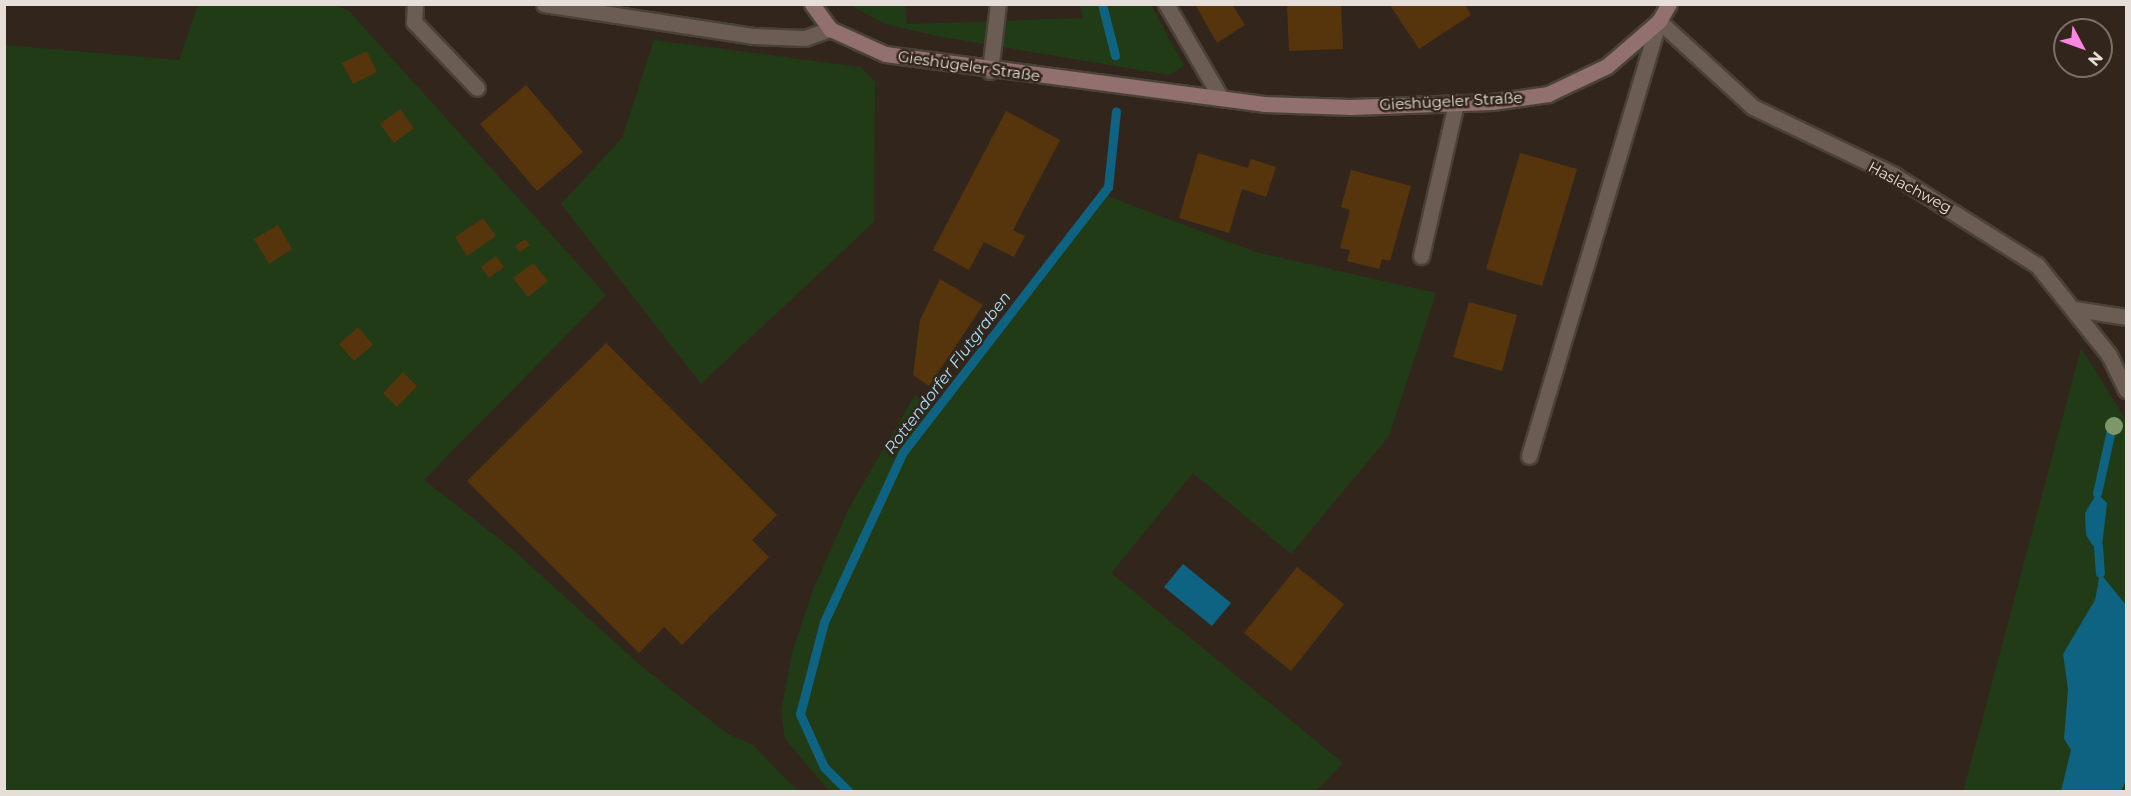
<!DOCTYPE html>
<html>
<head>
<meta charset="utf-8">
<style>
  body { margin:0 }
  #map { position:relative; width:2131px; height:796px; overflow:hidden; background:#32261c; font-family:Montserrat,sans-serif }
  div>[style] { position:absolute }
  .green>* { inset:0; background:#203b15 }
  .water>* { inset:0; background:#0f6382 }
  .stream>* { height:9px; margin:-4.5px; padding:0 4.5px; transform-origin:4.5px; border-radius:4.5px; background:#0f6382 }
  .building>* { inset:0; background:#56350d }
  .roads { filter:drop-shadow(2px 0 #4a4138) drop-shadow(-2px 0 #4a4138) drop-shadow(0 2px #4a4138) drop-shadow(0 -2px #4a4138) }
  .lane>* { height:15px; margin:-7.5px; padding:0 7.5px; transform-origin:7.5px; border-radius:7.5px; background:#6b5d53 }
  .street>* { height:15px; margin:-7.5px; padding:0 7.5px; transform-origin:7.5px; border-radius:7.5px; background:#6b5d53 }
  .secondary>* { height:15px; margin:-7.5px; padding:0 7.5px; transform-origin:7.5px; border-radius:7.5px; background:#91706f }
  .trees>* { width:18px; height:18px; margin:-9px; border-radius:50%; background:#7d9768 }
  span { translate:-50% -50%; white-space:nowrap; text-align:center; line-height:1.15; -webkit-text-stroke:5px #32261c; paint-order:stroke }
  .street-label { font-size:15px; color:#e6ded8 }
  .water-label { font-size:16px; color:#a4defa; font-style:italic }
  .frame { position:absolute; inset:0; border:6px solid #e6ded8; pointer-events:none }
  .north { position:absolute; left:2053px; top:18px; width:60px; height:60px; box-sizing:border-box; background:#32261c; border:2px solid #7a7067; border-radius:50%; rotate:131deg; font-size:16px; font-weight:700; line-height:24px; text-align:center; color:#e6ded8 }
  .north::after { content:''; display:block; margin:auto; width:21px; height:27px; background:#fd86e2; clip-path:polygon(50% 0,100% 100%,50% 72%,0 100%) }
</style>
</head>
<body>
<div id="map">
  <div class="green">
    <i style="clip-path:polygon(332px 4px,349px 11px,606px 295px,424px 480px,510px 547px,641px 666px,728px 734px,753px 745px,798px 791px,5px 791px,5px 45px,179px 60px,198px 5px)"></i>
    <i style="clip-path:polygon(850px 5px,905px 5px,907px 24px,1083px 18px,1080px 5px,1151px 5px,1184px 66px,1169px 75px,937px 36px,885px 24px)"></i>
    <i style="clip-path:polygon(654px 40px,861px 67px,875px 82px,874px 222px,701px 384px,561px 204px,622px 138px)"></i>
    <i style="clip-path:polygon(1102px 194px,1256px 252px,1436px 293px,1389px 436px,1291px 554px,1193px 473px,1111px 573px,1343px 763px,1316px 791px,829px 791px,785px 739px,781px 712px,792px 653px,813px 590px,849px 508px,915px 395px,935px 411px)"></i>
    <i style="clip-path:polygon(2081px 348px,2126px 420px,2126px 791px,1963px 792px)"></i>
  </div>
  <div class="water">
    <i style="clip-path:polygon(2097px 493px,2107px 503px,2102px 546px,2093px 546px,2086px 535px,2085px 513px)"></i>
    <i style="clip-path:polygon(1183px 564px,1231px 603px,1212px 626px,1164px 587px)"></i>
    <i style="clip-path:polygon(2100px 573px,2126px 605px,2126px 780px,2121px 791px,2061px 791px,2071px 750px,2064px 739px,2068px 689px,2063px 654px,2095px 600px)"></i>
  </div>
  <div class="stream">
    <i style="left:1102px;top:4px;width:53px;rotate:75.7deg"></i>
    <i style="left:2097px;top:493px;width:74px;rotate:-77.5deg"></i>
    <i style="left:2098px;top:546px;width:27px;rotate:86deg"></i>
    <i style="left:849px;top:792px;width:35px;rotate:-135deg"></i>
    <i style="left:824px;top:767px;width:58px;rotate:-114.4deg"></i>
    <i style="left:800px;top:714px;width:95px;rotate:-75.4deg"></i>
    <i style="left:824px;top:622px;width:187px;rotate:-65.1deg"></i>
    <i style="left:903px;top:452px;width:335px;rotate:-52.3deg"></i>
    <i style="left:1108px;top:187px;width:76px;rotate:-84deg"></i>
  </div>
  <div class="building">
    <i style="clip-path:polygon(1195px 4px,1232px 4px,1245px 25px,1217px 43px)"></i>
    <i style="clip-path:polygon(1287px 4px,1341px 4px,1343px 49px,1289px 51px)"></i>
    <i style="clip-path:polygon(1389px 4px,1465px 4px,1471px 15px,1419px 49px)"></i>
    <i style="clip-path:polygon(367px 51px,377px 72px,353px 84px,342px 63px)"></i>
    <i style="clip-path:polygon(526px 85px,583px 152px,537px 191px,480px 124px)"></i>
    <i style="clip-path:polygon(400px 109px,414px 128px,394px 143px,380px 124px)"></i>
    <i style="clip-path:polygon(1006px 111px,1060px 140px,1013px 230px,1025px 236px,1014px 257px,984px 242px,969px 270px,933px 250px)"></i>
    <i style="clip-path:polygon(1198px 153px,1248px 168px,1251px 159px,1276px 167px,1266px 197px,1242px 189px,1229px 233px,1179px 218px)"></i>
    <i style="clip-path:polygon(1520px 153px,1577px 169px,1542px 286px,1486px 269px)"></i>
    <i style="clip-path:polygon(1351px 170px,1411px 186px,1390px 261px,1382px 259px,1379px 269px,1347px 261px,1350px 250px,1340px 248px,1350px 210px,1341px 207px)"></i>
    <i style="clip-path:polygon(483px 218px,496px 236px,467px 256px,455px 237px)"></i>
    <i style="clip-path:polygon(278px 225px,292px 249px,269px 264px,254px 239px)"></i>
    <i style="clip-path:polygon(525px 239px,530px 245px,520px 252px,515px 246px)"></i>
    <i style="clip-path:polygon(496px 256px,504px 267px,489px 278px,481px 267px)"></i>
    <i style="clip-path:polygon(533px 263px,548px 281px,528px 297px,513px 278px)"></i>
    <i style="clip-path:polygon(940px 279px,983px 305px,929px 386px,913px 375px,920px 320px)"></i>
    <i style="clip-path:polygon(1469px 302px,1517px 315px,1502px 371px,1453px 357px)"></i>
    <i style="clip-path:polygon(358px 327px,373px 345px,354px 361px,339px 344px)"></i>
    <i style="clip-path:polygon(606px 343px,777px 515px,752px 540px,769px 557px,682px 645px,664px 627px,639px 653px,467px 481px)"></i>
    <i style="clip-path:polygon(403px 372px,417px 386px,397px 407px,383px 393px)"></i>
    <i style="clip-path:polygon(1297px 567px,1344px 604px,1291px 671px,1244px 633px)"></i>
  </div>
  <div class="roads">
    <div class="lane">
      <i style="left:415px;top:4px;width:18px;rotate:93deg"></i>
      <i style="left:414px;top:22px;width:91px;rotate:46.3deg"></i>
      <i style="left:1166px;top:4px;width:109px;rotate:59.7deg"></i>
      <i style="left:990px;top:71px;width:67px;rotate:-83.2deg"></i>
      <i style="left:1421px;top:256px;width:157px;rotate:-77.1deg"></i>
      <i style="left:2075px;top:309px;width:52px;rotate:8.9deg"></i>
      <i style="left:1529px;top:456px;width:454px;rotate:-73.4deg"></i>
    </div>
    <div class="street">
      <i style="left:544px;top:4px;width:211px;rotate:8.7deg"></i>
      <i style="left:753px;top:36px;width:52px;rotate:2.2deg"></i>
      <i style="left:805px;top:38px;width:27px;rotate:-20deg"></i>
      <i style="left:1659px;top:21px;width:127px;rotate:42.5deg"></i>
      <i style="left:1753px;top:107px;width:157px;rotate:25.7deg"></i>
      <i style="left:1894px;top:175px;width:169px;rotate:32.2deg"></i>
      <i style="left:2037px;top:265px;width:115px;rotate:51.3deg"></i>
      <i style="left:2109px;top:355px;width:39px;rotate:64deg"></i>
    </div>
    <div class="secondary">
      <i style="left:812px;top:4px;width:31px;rotate:54deg"></i>
      <i style="left:830px;top:29px;width:60px;rotate:24.4deg"></i>
      <i style="left:885px;top:54px;width:382px;rotate:7.5deg"></i>
      <i style="left:1264px;top:104px;width:86px;rotate:2deg"></i>
      <i style="left:1350px;top:107px;width:142px;rotate:-2deg"></i>
      <i style="left:1492px;top:102px;width:57px;rotate:-8.1deg"></i>
      <i style="left:1548px;top:94px;width:65px;rotate:-25.4deg"></i>
      <i style="left:1607px;top:66px;width:69px;rotate:-40.9deg"></i>
      <i style="left:1659px;top:21px;width:20px;rotate:-60deg"></i>
    </div>
  </div>
  <div class="trees">
    <i style="left:2114px;top:426px"></i>
  </div>
  <div class="street-label">
    <span style="left:969px;top:66px;rotate:8deg">Gieshügeler Straße</span>
    <span style="left:1451px;top:101px;rotate:-3deg">Gieshügeler Straße</span>
    <span style="left:1910px;top:187px;rotate:28deg">Haslachweg</span>
  </div>
  <div class="water-label">
    <span style="left:948px;top:373px;rotate:-53deg">Rottendorfer Flutgraben</span>
  </div>
  <div class="frame"></div>
  <div class="north">N</div>
</div>
</body>
</html>
